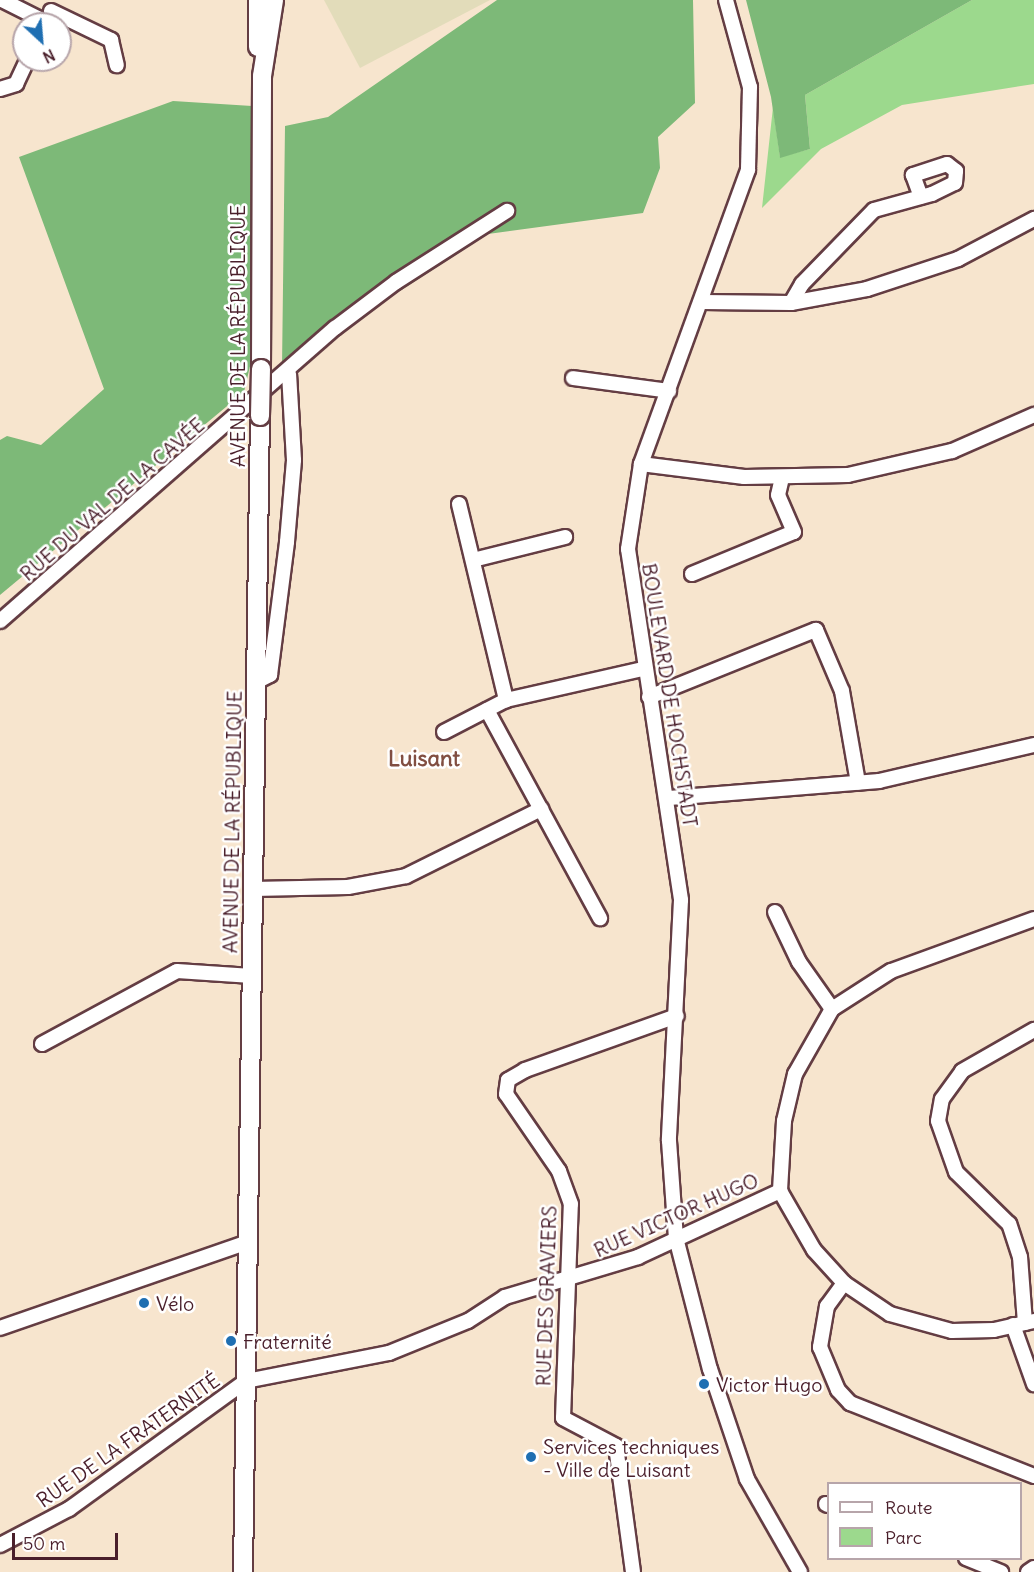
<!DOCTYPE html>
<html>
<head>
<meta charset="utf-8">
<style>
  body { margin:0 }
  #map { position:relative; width:1034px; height:1572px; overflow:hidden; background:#f7e5ce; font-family:Delius,sans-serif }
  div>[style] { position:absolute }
  .built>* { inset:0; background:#e2dcba }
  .green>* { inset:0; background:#9cd98d }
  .forest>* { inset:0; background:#7db978 }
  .roads { filter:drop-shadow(2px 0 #643d43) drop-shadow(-2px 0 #643d43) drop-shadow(0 2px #643d43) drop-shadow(0 -2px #643d43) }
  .street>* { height:14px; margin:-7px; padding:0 7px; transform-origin:7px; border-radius:7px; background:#fff }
  .secondary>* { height:18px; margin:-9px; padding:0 9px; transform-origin:9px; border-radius:9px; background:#fff }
  .bridges { filter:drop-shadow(2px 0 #643d43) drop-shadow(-2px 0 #643d43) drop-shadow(0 2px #643d43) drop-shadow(0 -2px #643d43) }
  .secondary-bridge>* { height:18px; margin:-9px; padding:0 9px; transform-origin:9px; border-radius:9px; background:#fff }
  .dots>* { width:16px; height:16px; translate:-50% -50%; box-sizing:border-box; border:3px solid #fff; border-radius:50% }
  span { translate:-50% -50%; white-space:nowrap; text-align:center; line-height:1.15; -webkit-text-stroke:5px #fff; paint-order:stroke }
  .street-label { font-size:20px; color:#4a1f2b }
  .poi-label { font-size:20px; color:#4a1f2b }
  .left { translate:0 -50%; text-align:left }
  .quarter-label { font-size:22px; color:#814e41; font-weight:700 }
  .legend { position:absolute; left:827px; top:1482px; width:195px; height:78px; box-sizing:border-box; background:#fff; border:2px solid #b7a5aa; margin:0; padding:8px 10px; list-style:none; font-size:18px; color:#4a1f2b }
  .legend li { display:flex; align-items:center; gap:12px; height:30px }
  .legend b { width:30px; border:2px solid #b7a5aa }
  .north { position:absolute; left:12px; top:12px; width:60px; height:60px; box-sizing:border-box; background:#fff; border:2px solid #b7a5aa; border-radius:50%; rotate:154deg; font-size:16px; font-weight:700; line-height:24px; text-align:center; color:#4a1f2b }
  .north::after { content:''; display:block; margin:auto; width:21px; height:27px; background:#1f6fb2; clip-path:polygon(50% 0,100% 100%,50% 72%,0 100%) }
  .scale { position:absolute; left:12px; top:1533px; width:106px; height:27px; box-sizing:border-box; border:3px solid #4a1f2b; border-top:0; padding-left:8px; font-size:18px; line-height:21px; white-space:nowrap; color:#4a1f2b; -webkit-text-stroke:4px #fff; paint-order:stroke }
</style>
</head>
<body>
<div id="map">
  <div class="built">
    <i style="clip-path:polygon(324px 0,490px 0,360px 68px)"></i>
  </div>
  <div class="green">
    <i style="clip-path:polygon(972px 0,1034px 0,1034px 84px,902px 105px,821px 149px,762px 208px,773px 107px,780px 157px,810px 149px,805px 95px)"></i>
  </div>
  <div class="forest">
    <i style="clip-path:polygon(497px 0,693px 0,695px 103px,658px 137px,660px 168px,643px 213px,488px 234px,282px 367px,285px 126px,328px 117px)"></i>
    <i style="clip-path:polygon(746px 0,972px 0,805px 95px,810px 149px,780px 158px,771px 97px)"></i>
    <i style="clip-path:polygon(173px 101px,252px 106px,254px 349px,244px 392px,0 595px,0 440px,7px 436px,41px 445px,104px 389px,19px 157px)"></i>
  </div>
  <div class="roads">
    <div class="street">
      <i style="left:2px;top:0;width:49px;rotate:26.6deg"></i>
      <i style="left:726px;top:0;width:90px;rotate:74.6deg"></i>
      <i style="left:750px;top:87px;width:83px;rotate:91.4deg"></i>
      <i style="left:748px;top:170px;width:313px;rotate:110deg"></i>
      <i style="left:641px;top:464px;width:86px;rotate:98.7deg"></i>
      <i style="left:628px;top:549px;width:355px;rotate:81.4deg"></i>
      <i style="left:681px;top:900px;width:241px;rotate:92.9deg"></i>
      <i style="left:669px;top:1141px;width:97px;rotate:85.9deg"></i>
      <i style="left:676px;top:1238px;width:135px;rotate:75.5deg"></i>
      <i style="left:710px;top:1369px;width:116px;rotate:71.4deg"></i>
      <i style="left:747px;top:1479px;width:107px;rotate:60.3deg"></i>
      <i style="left:51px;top:11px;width:67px;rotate:25.8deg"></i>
      <i style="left:111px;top:40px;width:26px;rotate:77deg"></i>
      <i style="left:0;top:89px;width:17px;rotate:-17deg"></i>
      <i style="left:16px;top:84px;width:26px;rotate:-65deg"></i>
      <i style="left:703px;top:302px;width:88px;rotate:0.7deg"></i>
      <i style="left:791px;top:303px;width:77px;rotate:-10.4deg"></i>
      <i style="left:867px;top:289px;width:96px;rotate:-18.2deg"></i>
      <i style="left:958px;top:259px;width:86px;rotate:-27.8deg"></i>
      <i style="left:791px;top:303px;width:22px;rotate:-60deg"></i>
      <i style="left:802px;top:284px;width:103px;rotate:-45.8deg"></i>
      <i style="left:874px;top:210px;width:60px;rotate:-15.4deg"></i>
      <i style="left:932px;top:194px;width:25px;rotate:-26deg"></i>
      <i style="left:955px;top:183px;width:12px;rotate:-85deg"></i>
      <i style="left:956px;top:171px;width:11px;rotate:-142deg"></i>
      <i style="left:947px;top:164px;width:36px;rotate:162deg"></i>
      <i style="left:913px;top:175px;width:23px;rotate:70deg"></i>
      <i style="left:573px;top:378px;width:97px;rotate:7.7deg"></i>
      <i style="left:641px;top:464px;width:104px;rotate:7.2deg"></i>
      <i style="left:744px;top:477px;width:104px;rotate:-1.1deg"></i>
      <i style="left:848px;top:475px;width:107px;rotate:-13deg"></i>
      <i style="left:952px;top:451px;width:90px;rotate:-23.7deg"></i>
      <i style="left:459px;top:504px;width:202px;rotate:76.5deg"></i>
      <i style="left:473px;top:560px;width:95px;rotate:-14deg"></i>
      <i style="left:692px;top:574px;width:110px;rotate:-22.4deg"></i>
      <i style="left:794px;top:532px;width:40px;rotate:-113.4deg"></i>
      <i style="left:778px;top:495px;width:17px;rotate:-77deg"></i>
      <i style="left:0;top:621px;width:445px;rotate:-41.2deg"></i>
      <i style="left:335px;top:328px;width:76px;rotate:-37deg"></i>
      <i style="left:396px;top:282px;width:132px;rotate:-32.6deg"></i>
      <i style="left:256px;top:682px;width:16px;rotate:-27deg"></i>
      <i style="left:270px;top:675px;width:134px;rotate:-82.7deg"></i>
      <i style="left:287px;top:542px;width:82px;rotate:-85.1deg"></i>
      <i style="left:294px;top:460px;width:86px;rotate:-93.3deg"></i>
      <i style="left:649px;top:697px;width:180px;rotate:-21.9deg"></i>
      <i style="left:816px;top:630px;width:66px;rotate:66.9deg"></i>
      <i style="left:842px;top:691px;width:93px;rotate:80.1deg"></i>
      <i style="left:487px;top:710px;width:237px;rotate:61.5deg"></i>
      <i style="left:444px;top:732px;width:70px;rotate:-27.3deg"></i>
      <i style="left:506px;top:700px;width:139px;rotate:-12.8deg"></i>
      <i style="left:669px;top:798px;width:211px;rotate:-4.6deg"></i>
      <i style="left:879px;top:781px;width:159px;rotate:-13.1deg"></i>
      <i style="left:253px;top:889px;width:95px;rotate:-1.2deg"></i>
      <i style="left:348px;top:887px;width:59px;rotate:-10.7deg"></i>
      <i style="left:406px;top:876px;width:151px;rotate:-26.4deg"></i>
      <i style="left:775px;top:912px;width:55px;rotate:64.4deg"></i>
      <i style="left:799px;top:962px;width:57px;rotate:54.9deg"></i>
      <i style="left:1034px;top:919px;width:152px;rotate:160deg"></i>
      <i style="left:891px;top:971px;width:70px;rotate:147.2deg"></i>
      <i style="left:832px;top:1009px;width:75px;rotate:119.6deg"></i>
      <i style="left:795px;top:1074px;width:48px;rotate:103.2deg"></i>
      <i style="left:784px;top:1121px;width:70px;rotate:93.3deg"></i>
      <i style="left:780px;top:1191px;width:68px;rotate:60deg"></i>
      <i style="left:814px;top:1250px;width:45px;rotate:47.7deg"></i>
      <i style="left:844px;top:1283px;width:55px;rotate:34deg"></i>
      <i style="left:890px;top:1314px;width:64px;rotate:15.3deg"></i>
      <i style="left:952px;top:1331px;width:42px;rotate:-1.4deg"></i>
      <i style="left:994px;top:1330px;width:41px;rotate:-12.7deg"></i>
      <i style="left:42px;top:1044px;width:153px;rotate:-28.4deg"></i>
      <i style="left:177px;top:971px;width:75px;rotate:3.8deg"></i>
      <i style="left:844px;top:1283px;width:29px;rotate:126deg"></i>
      <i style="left:827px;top:1306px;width:42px;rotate:99.7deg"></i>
      <i style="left:820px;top:1347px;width:47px;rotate:67.3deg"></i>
      <i style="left:838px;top:1390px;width:18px;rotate:47deg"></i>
      <i style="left:850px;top:1403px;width:198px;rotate:21.6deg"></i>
      <i style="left:1025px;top:1323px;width:66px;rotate:-94.3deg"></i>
      <i style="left:1020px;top:1257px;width:35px;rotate:-108deg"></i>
      <i style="left:1009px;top:1224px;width:74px;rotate:-135.5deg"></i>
      <i style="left:956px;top:1172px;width:54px;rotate:-109.4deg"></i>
      <i style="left:938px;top:1121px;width:22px;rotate:-80deg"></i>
      <i style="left:942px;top:1099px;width:34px;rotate:-54deg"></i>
      <i style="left:962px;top:1071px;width:83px;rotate:-29.7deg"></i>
      <i style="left:1013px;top:1325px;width:63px;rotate:70.4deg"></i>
      <i style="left:0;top:1328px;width:262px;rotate:-19.1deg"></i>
      <i style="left:826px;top:1504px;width:2px;rotate:27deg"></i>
      <i style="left:0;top:1545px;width:78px;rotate:-27.6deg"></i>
      <i style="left:69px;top:1509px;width:218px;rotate:-35.9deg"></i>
      <i style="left:246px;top:1381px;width:146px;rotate:-11.1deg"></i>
      <i style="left:389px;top:1353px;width:85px;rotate:-22.1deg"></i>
      <i style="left:468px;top:1321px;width:44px;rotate:-33deg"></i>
      <i style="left:505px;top:1297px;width:139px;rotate:-16.7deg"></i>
      <i style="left:638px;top:1257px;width:157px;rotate:-24.9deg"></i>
      <i style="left:966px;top:1558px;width:38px;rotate:22deg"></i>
      <i style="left:633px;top:1572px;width:127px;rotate:-97.7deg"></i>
      <i style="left:616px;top:1446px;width:60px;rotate:-152.2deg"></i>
      <i style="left:563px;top:1418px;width:214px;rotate:-87.9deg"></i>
      <i style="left:571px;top:1204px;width:35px;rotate:-110deg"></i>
      <i style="left:559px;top:1171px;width:93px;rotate:-124.5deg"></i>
      <i style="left:506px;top:1094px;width:14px;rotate:-82deg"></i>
      <i style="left:508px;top:1080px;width:20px;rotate:-30deg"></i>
      <i style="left:525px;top:1070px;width:161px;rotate:-19.6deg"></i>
      <i style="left:1028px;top:1572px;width:7px;rotate:-34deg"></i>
    </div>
    <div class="secondary">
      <i style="left:258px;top:47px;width:47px;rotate:-90deg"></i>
      <i style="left:261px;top:369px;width:293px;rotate:-89.8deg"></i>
      <i style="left:262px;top:76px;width:77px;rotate:-81deg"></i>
      <i style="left:243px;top:1572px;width:1156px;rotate:-89.16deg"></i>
    </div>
  </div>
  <div class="bridges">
    <div class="secondary-bridge">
      <i style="left:260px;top:416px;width:47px;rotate:-88.8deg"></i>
    </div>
  </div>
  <div class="dots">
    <i style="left:144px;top:1303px;background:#1f6fb2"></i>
    <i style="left:231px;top:1341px;background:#1f6fb2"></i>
    <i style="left:704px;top:1384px;background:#1f6fb2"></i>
    <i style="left:531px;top:1457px;background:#1f6fb2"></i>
  </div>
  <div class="street-label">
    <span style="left:237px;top:336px;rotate:-90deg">AVENUE DE LA RÉPUBLIQUE</span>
    <span style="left:112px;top:499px;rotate:-41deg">RUE DU VAL DE LA CAVÉE</span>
    <span style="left:670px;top:695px;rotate:81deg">BOULEVARD DE HOCHSTADT</span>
    <span style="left:232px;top:822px;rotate:-89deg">AVENUE DE LA RÉPUBLIQUE</span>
    <span style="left:676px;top:1215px;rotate:-24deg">RUE VICTOR HUGO</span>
    <span style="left:546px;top:1296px;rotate:-88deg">RUE DES GRAVIERS</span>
    <span style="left:128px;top:1440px;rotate:-35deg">RUE DE LA FRATERNITÉ</span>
  </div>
  <div class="poi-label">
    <span class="left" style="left:156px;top:1303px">Vélo</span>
    <span class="left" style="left:243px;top:1341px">Fraternité</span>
    <span class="left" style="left:716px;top:1384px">Victor Hugo</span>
    <span class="left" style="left:543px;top:1458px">Services techniques<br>- Ville de Luisant</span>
  </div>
  <div class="quarter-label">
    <span style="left:424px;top:759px">Luisant</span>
  </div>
  <ul class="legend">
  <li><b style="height:8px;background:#fff"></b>Route</li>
  <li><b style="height:16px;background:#9cd98d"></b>Parc</li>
  </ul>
  <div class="north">N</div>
  <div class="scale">50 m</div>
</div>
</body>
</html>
